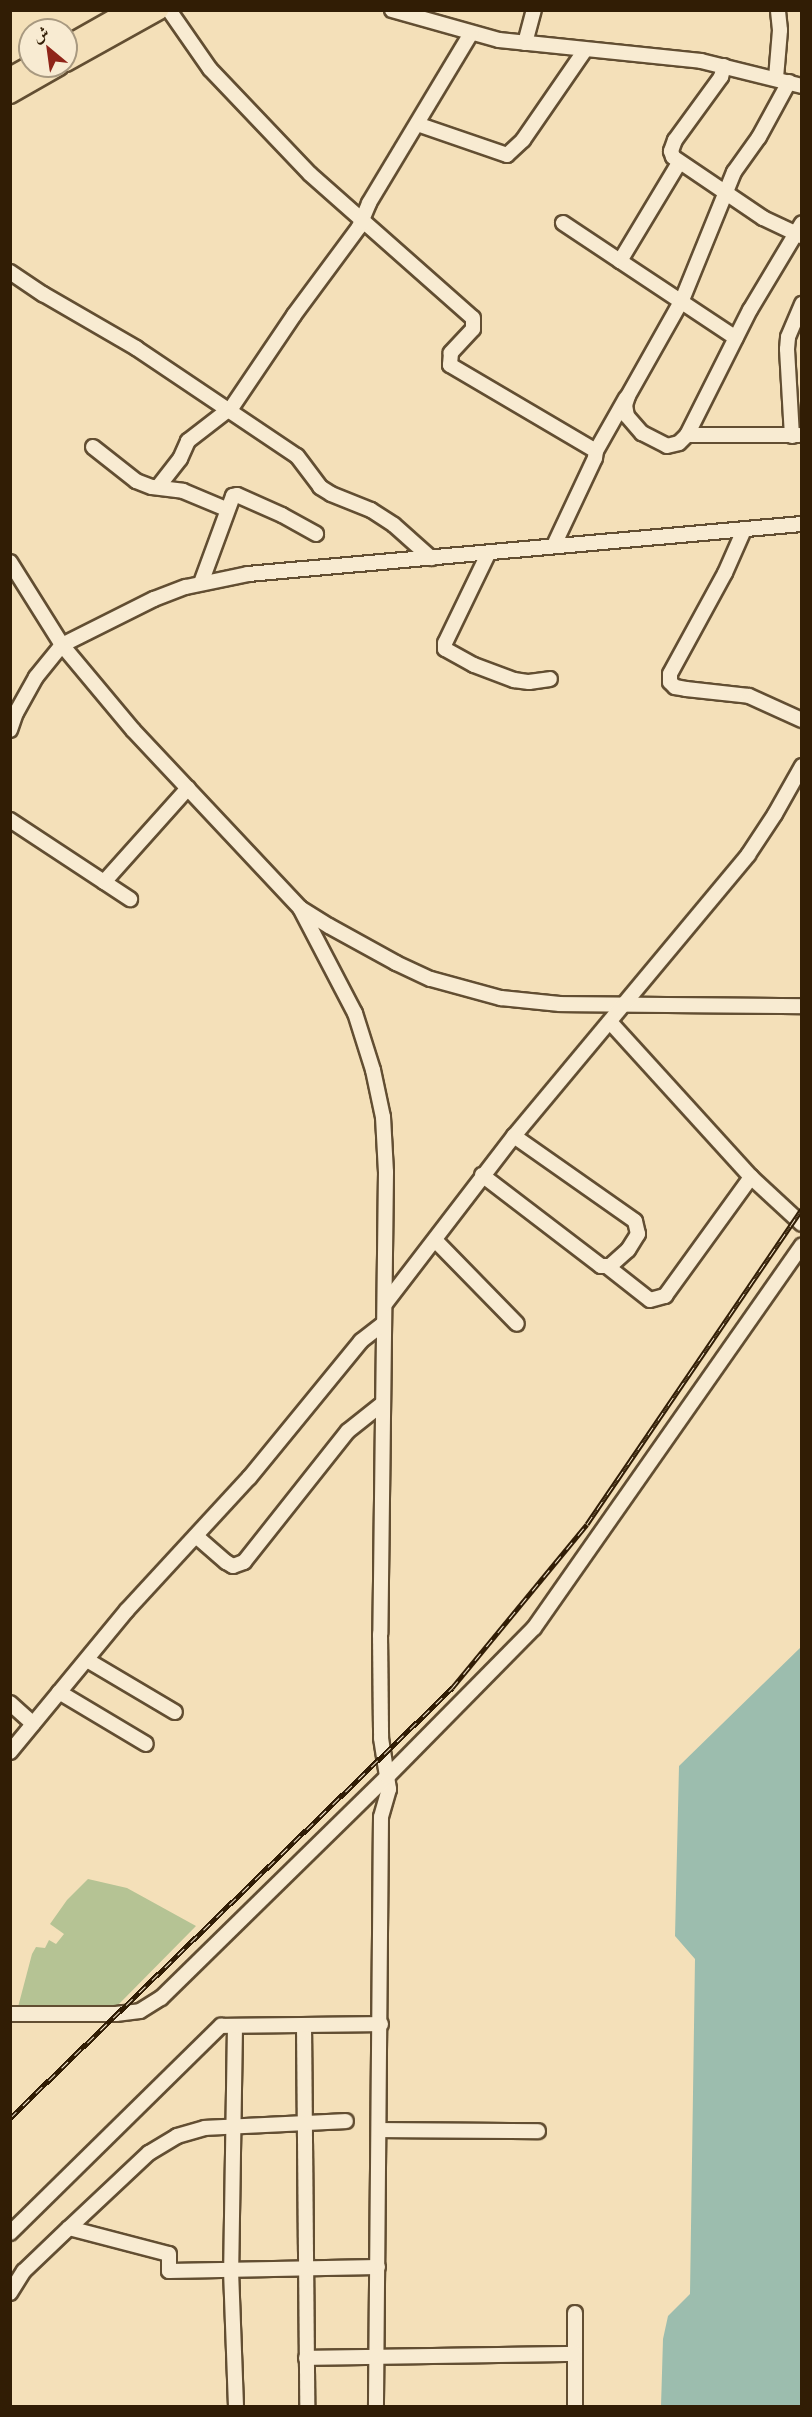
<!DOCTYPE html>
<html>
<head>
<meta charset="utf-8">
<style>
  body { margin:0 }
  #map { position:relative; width:812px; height:2417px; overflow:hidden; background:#f4e0b9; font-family:"Gentium Book Plus",Amiri,serif }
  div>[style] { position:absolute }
  .green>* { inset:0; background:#b5c394 }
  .water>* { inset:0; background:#9cbdae }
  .roads { filter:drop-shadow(2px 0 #624e32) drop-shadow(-2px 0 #624e32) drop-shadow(0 2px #624e32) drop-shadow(0 -2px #624e32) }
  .minor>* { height:14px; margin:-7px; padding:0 7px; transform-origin:7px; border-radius:7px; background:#f8ebd2 }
  .major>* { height:18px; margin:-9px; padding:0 9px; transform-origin:9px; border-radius:9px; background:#f4e0b9 }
  .rail>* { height:5px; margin-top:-2.5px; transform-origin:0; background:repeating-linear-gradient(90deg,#f8ebd2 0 9px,#311d05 0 18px); box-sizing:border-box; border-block:2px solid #311d05 }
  span { translate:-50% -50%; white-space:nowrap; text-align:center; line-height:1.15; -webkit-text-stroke:6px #f8ebd2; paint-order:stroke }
  .frame { position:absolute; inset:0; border:12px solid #311d05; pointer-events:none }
  .north { position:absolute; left:18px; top:18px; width:60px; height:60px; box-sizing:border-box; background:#f8ebd2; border:2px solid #a89980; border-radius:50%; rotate:331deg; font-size:16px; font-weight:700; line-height:24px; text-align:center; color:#311d05 }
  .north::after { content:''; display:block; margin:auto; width:21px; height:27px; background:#8f2418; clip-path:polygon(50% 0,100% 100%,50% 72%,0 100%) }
</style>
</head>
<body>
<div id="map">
  <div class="green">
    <i style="clip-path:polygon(88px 1879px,127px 1888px,196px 1926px,117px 2006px,18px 2007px,32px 1954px,36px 1947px,45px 1948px,49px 1940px,56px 1944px,64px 1934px,50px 1924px,67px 1900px)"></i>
  </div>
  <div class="water">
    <i style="clip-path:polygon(801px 1647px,801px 2406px,661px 2406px,663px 2339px,668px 2316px,690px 2294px,695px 1959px,675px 1936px,679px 1766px)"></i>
  </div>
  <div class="roads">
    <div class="minor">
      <i style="left:169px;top:10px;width:72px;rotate:55.2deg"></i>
      <i style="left:210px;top:69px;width:145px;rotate:46.4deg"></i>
      <i style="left:310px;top:174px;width:217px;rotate:41.5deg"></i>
      <i style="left:473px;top:318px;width:11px;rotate:90deg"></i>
      <i style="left:473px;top:329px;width:33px;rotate:133deg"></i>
      <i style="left:451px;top:353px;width:12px;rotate:95deg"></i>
      <i style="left:450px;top:365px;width:169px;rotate:30.5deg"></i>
      <i style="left:596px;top:451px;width:7px;rotate:98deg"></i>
      <i style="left:595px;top:458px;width:96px;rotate:115.2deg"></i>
      <i style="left:392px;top:10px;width:111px;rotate:15.7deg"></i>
      <i style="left:499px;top:40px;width:203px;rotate:5.9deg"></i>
      <i style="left:701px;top:61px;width:104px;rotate:13.9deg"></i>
      <i style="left:525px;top:43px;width:34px;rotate:-75deg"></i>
      <i style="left:724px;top:66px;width:11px;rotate:105deg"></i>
      <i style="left:721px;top:77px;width:78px;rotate:126.1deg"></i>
      <i style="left:675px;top:140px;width:12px;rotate:110deg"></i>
      <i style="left:671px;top:151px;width:6px;rotate:72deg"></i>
      <i style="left:673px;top:157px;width:109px;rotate:34.1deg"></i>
      <i style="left:763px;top:218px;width:42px;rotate:25.3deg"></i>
      <i style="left:776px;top:78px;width:48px;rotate:-85.2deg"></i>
      <i style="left:780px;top:30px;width:20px;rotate:-96deg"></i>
      <i style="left:789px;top:82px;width:63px;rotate:118.6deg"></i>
      <i style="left:759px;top:137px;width:43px;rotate:125.5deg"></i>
      <i style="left:734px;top:172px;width:138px;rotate:112.1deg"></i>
      <i style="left:682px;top:300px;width:110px;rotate:119.4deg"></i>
      <i style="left:628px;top:396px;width:9px;rotate:108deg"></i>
      <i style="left:625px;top:405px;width:11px;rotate:80deg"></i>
      <i style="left:627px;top:416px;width:23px;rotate:49deg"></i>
      <i style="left:642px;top:433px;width:28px;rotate:27deg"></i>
      <i style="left:667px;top:446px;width:12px;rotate:-14deg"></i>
      <i style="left:679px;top:443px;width:11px;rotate:-45deg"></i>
      <i style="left:687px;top:435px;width:140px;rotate:-63.3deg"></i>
      <i style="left:750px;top:310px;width:101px;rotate:-59.1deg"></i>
      <i style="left:417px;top:124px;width:95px;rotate:19deg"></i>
      <i style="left:507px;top:155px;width:22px;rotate:-43deg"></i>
      <i style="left:523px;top:140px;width:109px;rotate:-55.4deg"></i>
      <i style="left:563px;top:223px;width:69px;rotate:33.7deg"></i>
      <i style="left:620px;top:261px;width:114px;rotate:-59deg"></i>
      <i style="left:620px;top:261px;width:139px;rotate:33.6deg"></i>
      <i style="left:10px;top:272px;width:40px;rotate:34deg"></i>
      <i style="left:43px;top:294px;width:108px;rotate:30.1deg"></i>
      <i style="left:136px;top:348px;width:194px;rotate:33.9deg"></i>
      <i style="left:297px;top:456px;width:39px;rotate:53deg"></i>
      <i style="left:320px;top:487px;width:13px;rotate:32deg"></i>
      <i style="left:331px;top:494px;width:43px;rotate:21.8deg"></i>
      <i style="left:371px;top:510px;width:27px;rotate:33deg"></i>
      <i style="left:394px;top:525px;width:50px;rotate:41.7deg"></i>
      <i style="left:687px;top:435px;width:112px"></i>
      <i style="left:792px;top:436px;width:87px;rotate:-93.3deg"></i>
      <i style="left:787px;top:349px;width:12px;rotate:-85deg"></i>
      <i style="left:788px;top:337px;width:36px;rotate:-67deg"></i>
      <i style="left:93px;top:447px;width:55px;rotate:38.3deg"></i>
      <i style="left:136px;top:481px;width:17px;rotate:21deg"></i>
      <i style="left:152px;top:487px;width:31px;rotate:7deg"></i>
      <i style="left:183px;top:491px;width:47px;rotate:22.7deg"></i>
      <i style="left:596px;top:451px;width:61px;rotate:-60.5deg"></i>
      <i style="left:158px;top:487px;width:36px;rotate:-52deg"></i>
      <i style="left:180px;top:459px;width:20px;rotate:-66deg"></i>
      <i style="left:188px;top:441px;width:56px;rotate:-37.7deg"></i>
      <i style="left:232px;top:407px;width:111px;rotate:-56deg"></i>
      <i style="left:294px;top:315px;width:109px;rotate:-53.5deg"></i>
      <i style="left:359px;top:227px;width:26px;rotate:-67deg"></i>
      <i style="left:369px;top:203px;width:198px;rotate:-59deg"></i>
      <i style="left:744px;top:530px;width:47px;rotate:113.8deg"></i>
      <i style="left:725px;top:573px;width:115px;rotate:118.6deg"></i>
      <i style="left:670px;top:674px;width:8px;rotate:90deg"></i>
      <i style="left:670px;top:682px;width:7px;rotate:45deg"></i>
      <i style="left:675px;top:687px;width:11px;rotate:10deg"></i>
      <i style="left:686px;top:689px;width:63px;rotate:6.3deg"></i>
      <i style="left:749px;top:696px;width:58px;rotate:24.4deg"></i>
      <i style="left:489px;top:552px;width:101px;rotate:115.8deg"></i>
      <i style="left:445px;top:643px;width:6px;rotate:90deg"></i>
      <i style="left:445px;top:649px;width:33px;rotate:29deg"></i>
      <i style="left:474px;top:665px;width:43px;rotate:20.6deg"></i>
      <i style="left:514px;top:680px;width:15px;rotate:8deg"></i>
      <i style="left:529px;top:682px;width:21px;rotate:-8deg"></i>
      <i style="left:10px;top:562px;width:98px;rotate:57.9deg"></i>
      <i style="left:62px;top:645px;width:111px;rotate:50.1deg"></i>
      <i style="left:133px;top:730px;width:244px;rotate:46.8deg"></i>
      <i style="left:300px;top:908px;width:34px;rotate:32deg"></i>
      <i style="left:329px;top:926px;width:77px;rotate:28.9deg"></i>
      <i style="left:396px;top:963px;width:38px;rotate:25deg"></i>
      <i style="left:431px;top:979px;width:73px;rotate:15.2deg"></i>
      <i style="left:501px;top:998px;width:59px;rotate:5.8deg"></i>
      <i style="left:560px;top:1004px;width:242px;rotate:0.5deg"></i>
      <i style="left:201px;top:583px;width:93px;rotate:-69.8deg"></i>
      <i style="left:233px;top:496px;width:4px;rotate:-14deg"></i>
      <i style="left:237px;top:495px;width:49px;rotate:24deg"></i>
      <i style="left:282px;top:515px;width:39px;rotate:29deg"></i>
      <i style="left:10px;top:730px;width:18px;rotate:-71deg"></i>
      <i style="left:16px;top:713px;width:41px;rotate:-60.9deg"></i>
      <i style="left:36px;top:677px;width:41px;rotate:-50.9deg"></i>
      <i style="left:62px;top:645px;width:103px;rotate:-26.6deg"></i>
      <i style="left:154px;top:599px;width:34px;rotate:-21deg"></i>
      <i style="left:186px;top:587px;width:63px;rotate:-11.8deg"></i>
      <i style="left:248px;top:574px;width:556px;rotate:-5.16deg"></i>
      <i style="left:10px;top:820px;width:144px;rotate:33.4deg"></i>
      <i style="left:104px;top:882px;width:126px;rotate:-48.2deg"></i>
      <i style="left:300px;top:908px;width:119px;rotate:62.4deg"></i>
      <i style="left:355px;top:1013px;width:60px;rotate:72.5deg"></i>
      <i style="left:373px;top:1070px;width:48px;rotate:78deg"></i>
      <i style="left:383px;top:1117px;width:55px;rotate:86.9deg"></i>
      <i style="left:386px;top:1172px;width:462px;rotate:90.7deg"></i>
      <i style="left:380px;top:1634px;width:104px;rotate:89.4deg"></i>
      <i style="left:381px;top:1738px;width:52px;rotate:81.1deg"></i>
      <i style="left:389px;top:1789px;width:29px;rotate:106deg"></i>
      <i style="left:381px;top:1817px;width:589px;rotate:90.49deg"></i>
      <i style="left:610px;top:1022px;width:210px;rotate:47.7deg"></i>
      <i style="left:751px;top:1177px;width:69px;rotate:42.7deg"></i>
      <i style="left:482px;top:1175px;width:150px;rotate:37.4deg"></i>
      <i style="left:601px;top:1266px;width:9px"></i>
      <i style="left:610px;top:1266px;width:24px;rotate:-42deg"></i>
      <i style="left:628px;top:1250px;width:19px;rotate:-58deg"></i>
      <i style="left:638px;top:1234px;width:13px;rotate:-103deg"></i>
      <i style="left:635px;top:1221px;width:148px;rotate:-144.9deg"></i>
      <i style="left:435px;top:1240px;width:117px;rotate:45.7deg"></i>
      <i style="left:608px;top:1267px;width:53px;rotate:38.2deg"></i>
      <i style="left:650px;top:1300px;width:16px;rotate:-15deg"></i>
      <i style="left:665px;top:1296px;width:147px;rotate:-54.1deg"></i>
      <i style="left:385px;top:1304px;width:212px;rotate:-52.5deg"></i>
      <i style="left:514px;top:1136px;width:366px;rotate:-50.2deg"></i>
      <i style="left:748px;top:855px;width:49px;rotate:-56.6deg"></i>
      <i style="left:775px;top:814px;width:55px;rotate:-60.6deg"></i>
      <i style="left:196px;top:1536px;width:40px;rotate:41deg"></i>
      <i style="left:226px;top:1562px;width:8px;rotate:30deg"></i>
      <i style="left:233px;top:1566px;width:12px;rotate:-20deg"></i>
      <i style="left:244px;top:1562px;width:167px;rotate:-51.6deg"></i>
      <i style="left:348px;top:1431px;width:43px;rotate:-38.5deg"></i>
      <i style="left:87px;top:1660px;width:102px;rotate:30.6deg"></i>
      <i style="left:59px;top:1692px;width:101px;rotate:30.9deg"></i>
      <i style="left:10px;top:1703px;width:31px;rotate:42deg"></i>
      <i style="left:10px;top:1752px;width:184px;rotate:-50.5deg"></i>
      <i style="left:127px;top:1610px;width:180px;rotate:-47.3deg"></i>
      <i style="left:249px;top:1478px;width:177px;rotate:-50.7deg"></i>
      <i style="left:361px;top:1341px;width:29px;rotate:-38deg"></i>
      <i style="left:10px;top:2014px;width:106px"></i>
      <i style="left:116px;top:2014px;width:24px;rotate:-7deg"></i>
      <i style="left:140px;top:2011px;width:25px;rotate:-32deg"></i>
      <i style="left:161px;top:1998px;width:316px;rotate:-44.4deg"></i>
      <i style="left:387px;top:1777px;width:209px;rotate:-45.4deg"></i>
      <i style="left:534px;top:1628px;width:467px;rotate:-55deg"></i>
      <i style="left:304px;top:2025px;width:381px;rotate:89.5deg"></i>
      <i style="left:235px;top:2026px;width:244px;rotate:90.9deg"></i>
      <i style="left:231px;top:2270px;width:136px;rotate:87.9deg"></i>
      <i style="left:380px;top:2130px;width:158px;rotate:0.4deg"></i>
      <i style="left:69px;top:2228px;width:103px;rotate:14.6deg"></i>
      <i style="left:169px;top:2254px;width:17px;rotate:90deg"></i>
      <i style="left:169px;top:2271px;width:209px;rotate:-1.1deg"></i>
      <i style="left:10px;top:2233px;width:296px;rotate:-44.5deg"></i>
      <i style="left:221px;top:2026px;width:160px;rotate:-0.7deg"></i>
      <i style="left:10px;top:2293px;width:26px;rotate:-58deg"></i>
      <i style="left:24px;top:2271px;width:62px;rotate:-43.7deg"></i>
      <i style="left:69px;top:2228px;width:110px;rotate:-43.2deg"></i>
      <i style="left:149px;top:2153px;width:33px;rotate:-31deg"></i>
      <i style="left:177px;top:2136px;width:29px;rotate:-16deg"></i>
      <i style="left:205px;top:2128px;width:141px;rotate:-2.8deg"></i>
      <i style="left:575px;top:2313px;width:93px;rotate:90deg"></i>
      <i style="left:306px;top:2358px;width:269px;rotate:-0.9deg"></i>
    </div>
    <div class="major">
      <i style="left:66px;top:46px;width:73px;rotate:-29.4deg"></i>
      <i style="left:66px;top:62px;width:107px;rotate:-29.2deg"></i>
      <i style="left:10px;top:77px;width:23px;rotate:-29deg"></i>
      <i style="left:10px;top:94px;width:56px;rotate:-29.7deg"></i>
    </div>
  </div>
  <div class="rail">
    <i style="left:10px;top:2118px;width:617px;rotate:-44.21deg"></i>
    <i style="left:452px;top:1688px;width:212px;rotate:-50.5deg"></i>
    <i style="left:587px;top:1524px;width:381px;rotate:-55.7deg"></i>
  </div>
  <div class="frame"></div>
  <div class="north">ش</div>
</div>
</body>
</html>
